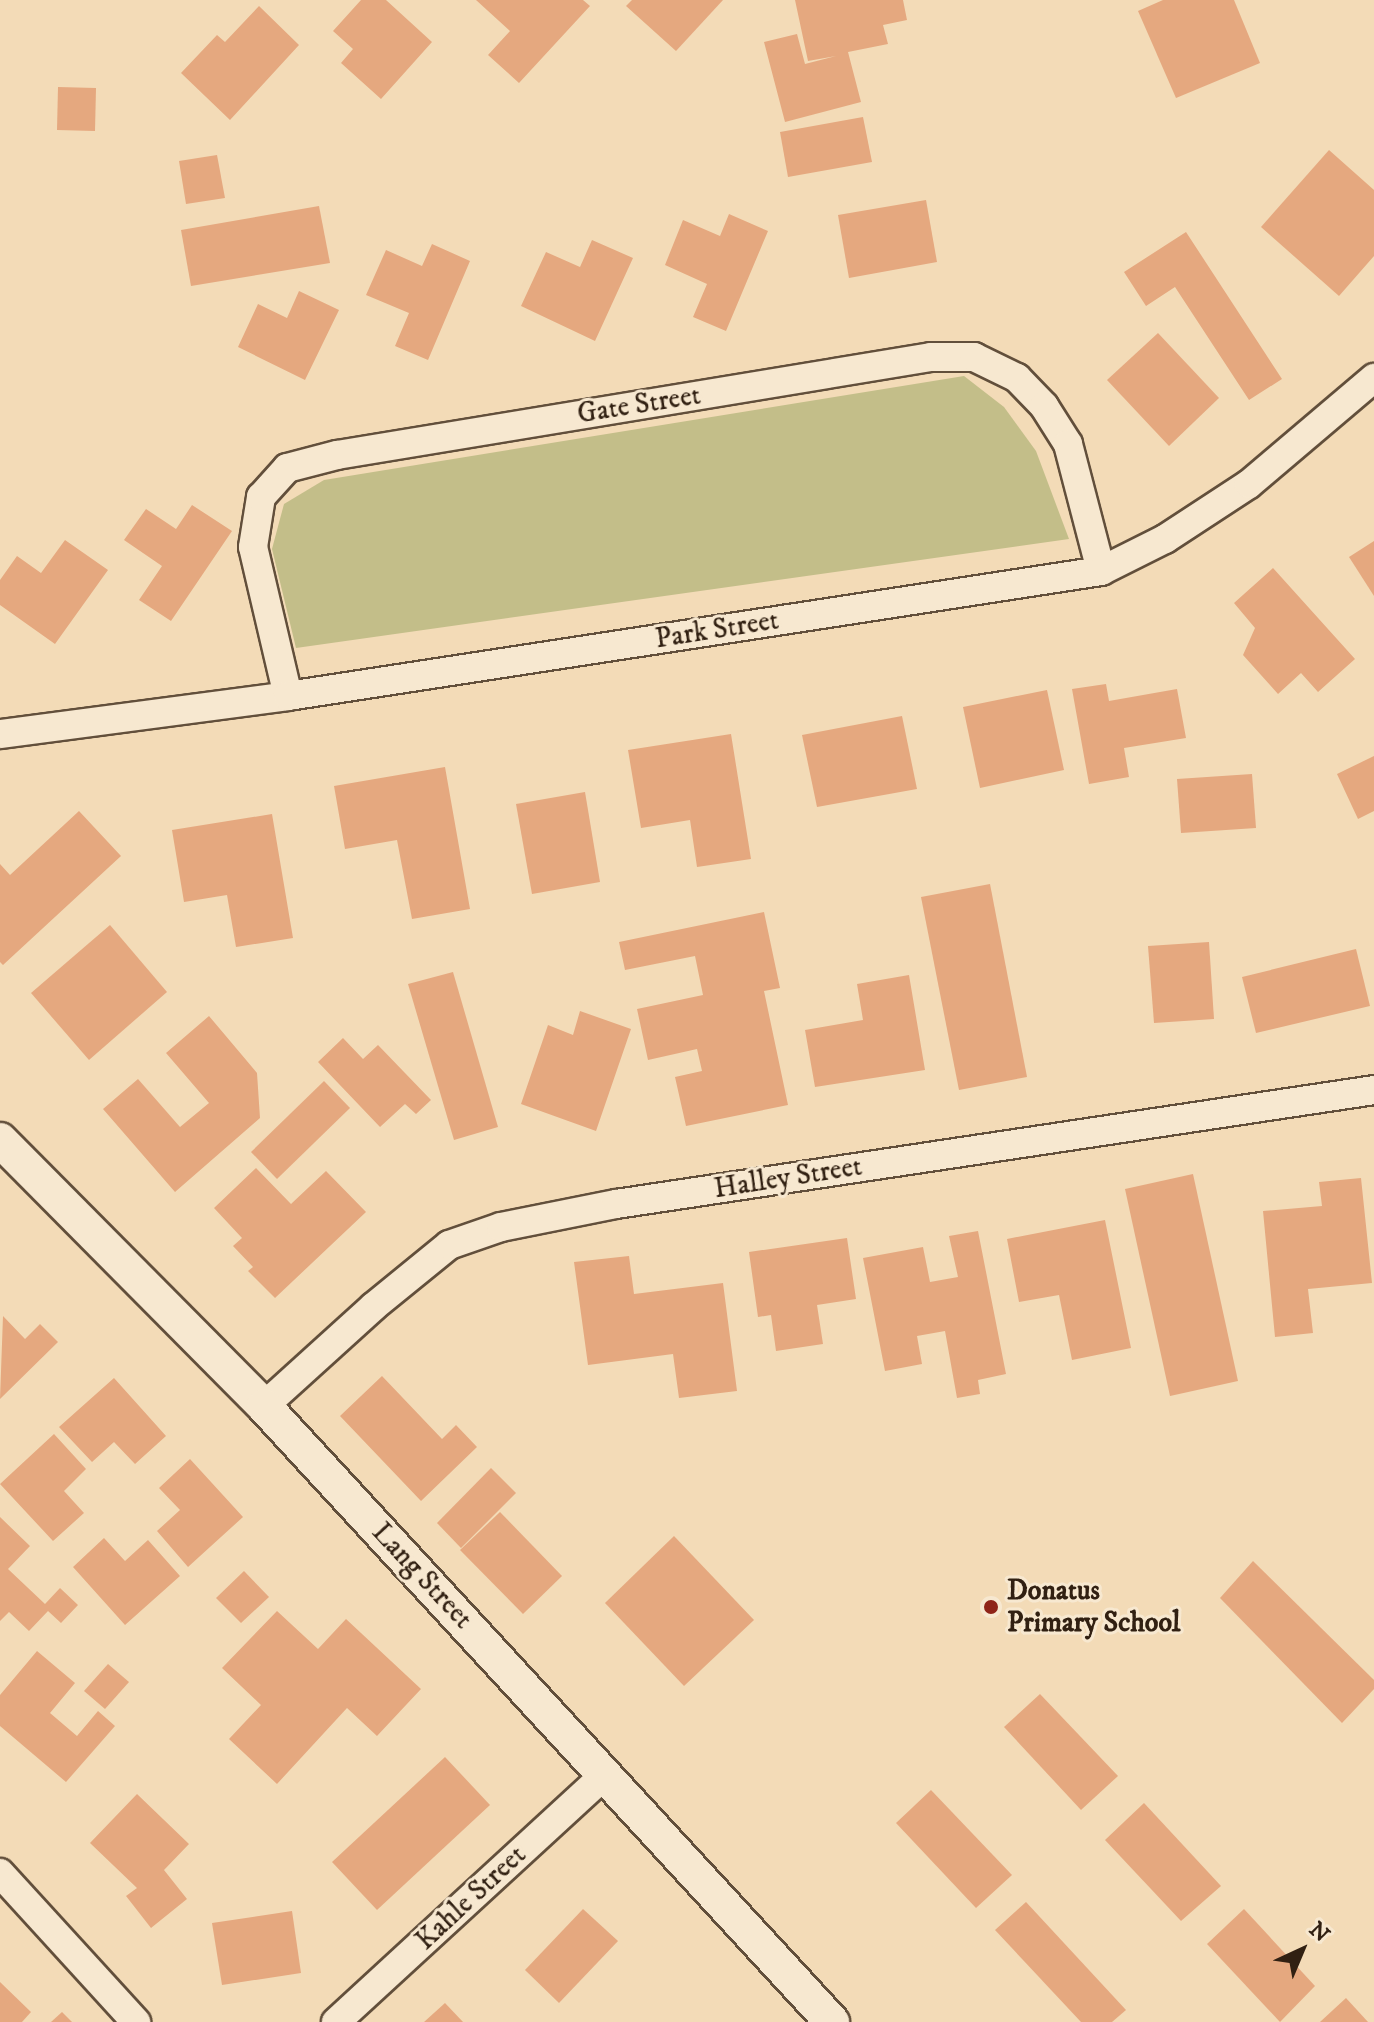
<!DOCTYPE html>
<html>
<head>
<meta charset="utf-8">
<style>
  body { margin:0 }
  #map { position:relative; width:1374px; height:2022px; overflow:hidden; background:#f3dbb7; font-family:"IM FELL DW Pica",serif }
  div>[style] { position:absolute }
  .green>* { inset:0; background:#c3be89 }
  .building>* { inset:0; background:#e5a87f }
  .roads { filter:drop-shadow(2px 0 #624f3b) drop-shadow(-2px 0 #624f3b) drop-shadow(0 2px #624f3b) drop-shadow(0 -2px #624f3b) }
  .minor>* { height:28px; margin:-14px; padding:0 14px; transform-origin:14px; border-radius:14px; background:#f7e8d0 }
  .tertiary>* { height:34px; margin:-17px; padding:0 17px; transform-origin:17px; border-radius:17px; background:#f7e8d0 }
  .dots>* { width:22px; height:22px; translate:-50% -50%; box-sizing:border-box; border:4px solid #f7e8d0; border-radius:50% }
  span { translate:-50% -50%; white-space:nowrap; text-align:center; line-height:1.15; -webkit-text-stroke:6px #f7e8d0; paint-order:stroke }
  .street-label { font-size:28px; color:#312012 }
  .poi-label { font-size:28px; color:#312012; font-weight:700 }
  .left { translate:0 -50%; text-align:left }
  .north { position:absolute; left:1262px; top:1910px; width:80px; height:80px; -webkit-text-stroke:6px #f7e8d0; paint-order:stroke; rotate:44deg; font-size:22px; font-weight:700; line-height:32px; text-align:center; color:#312012 }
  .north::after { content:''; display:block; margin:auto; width:28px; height:36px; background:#312012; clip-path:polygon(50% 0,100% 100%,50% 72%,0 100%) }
</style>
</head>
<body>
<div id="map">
  <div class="green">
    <i style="clip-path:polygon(964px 376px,1004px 407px,1036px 451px,1069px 539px,296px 648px,272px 549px,284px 504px,324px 480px)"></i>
  </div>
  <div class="building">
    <i style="clip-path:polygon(361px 0,386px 0,432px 42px,381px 99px,341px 63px,353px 49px,333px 31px)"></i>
    <i style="clip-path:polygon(476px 0,583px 0,590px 6px,519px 83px,488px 55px,510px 31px)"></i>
    <i style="clip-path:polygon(632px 0,723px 0,676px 51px,626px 6px)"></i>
    <i style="clip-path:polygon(795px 0,903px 0,907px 20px,883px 25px,888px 44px,848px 52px,861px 102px,785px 122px,764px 42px,797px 34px,805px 64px,836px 56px,808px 61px)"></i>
    <i style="clip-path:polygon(1163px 0,1234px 0,1260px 63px,1176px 98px,1138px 11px)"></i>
    <i style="clip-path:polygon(259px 6px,299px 45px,230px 120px,181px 73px,217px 35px,225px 42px)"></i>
    <i style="clip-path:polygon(58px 87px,96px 88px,95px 131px,57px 130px)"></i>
    <i style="clip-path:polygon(863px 117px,872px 162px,788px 177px,780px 132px)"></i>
    <i style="clip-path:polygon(1329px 150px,1374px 190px,1374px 256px,1339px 296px,1261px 227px)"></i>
    <i style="clip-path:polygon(217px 155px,225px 198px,186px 204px,179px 161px)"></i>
    <i style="clip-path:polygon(926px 200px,937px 262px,849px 278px,838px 215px)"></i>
    <i style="clip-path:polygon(319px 206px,330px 263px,191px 286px,181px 230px)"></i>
    <i style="clip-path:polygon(729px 214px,768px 231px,726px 331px,693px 317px,707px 284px,665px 265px,683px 220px,720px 236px)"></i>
    <i style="clip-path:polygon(1186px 232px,1282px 379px,1249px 400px,1175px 287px,1146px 306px,1124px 272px)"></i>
    <i style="clip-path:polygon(592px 240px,633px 258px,595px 341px,521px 306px,546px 252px,580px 267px)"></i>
    <i style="clip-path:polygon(432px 244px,470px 261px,428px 360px,395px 346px,409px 313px,366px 295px,386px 250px,422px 266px)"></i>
    <i style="clip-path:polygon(299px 291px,339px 310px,305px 380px,238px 347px,258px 304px,287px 318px)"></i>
    <i style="clip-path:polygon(1158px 333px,1219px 398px,1169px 446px,1107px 380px)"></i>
    <i style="clip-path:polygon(192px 505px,232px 531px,171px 621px,139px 600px,162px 566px,124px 540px,146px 509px,176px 529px)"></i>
    <i style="clip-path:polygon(65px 540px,108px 570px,55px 644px,0 605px,0 580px,17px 556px,41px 573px)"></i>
    <i style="clip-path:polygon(1374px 541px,1374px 596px,1349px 557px)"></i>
    <i style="clip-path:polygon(1273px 568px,1355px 659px,1318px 692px,1301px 673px,1278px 694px,1243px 655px,1255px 628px,1234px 603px)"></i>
    <i style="clip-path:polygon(1106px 684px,1109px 701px,1177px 689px,1186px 738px,1124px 748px,1129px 777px,1089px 784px,1072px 689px)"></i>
    <i style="clip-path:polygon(1047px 690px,1064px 770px,980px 788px,963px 707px)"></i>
    <i style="clip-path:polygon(902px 716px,917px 789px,817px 807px,802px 735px)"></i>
    <i style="clip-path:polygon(731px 734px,751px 859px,697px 867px,690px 820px,641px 828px,628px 750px)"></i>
    <i style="clip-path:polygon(1374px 756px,1374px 811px,1358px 819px,1337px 774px)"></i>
    <i style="clip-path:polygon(445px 767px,470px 909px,412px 919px,397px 840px,345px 849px,334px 786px)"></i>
    <i style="clip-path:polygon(1252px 774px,1256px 828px,1181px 833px,1177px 779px)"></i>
    <i style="clip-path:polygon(585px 792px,600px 882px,532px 894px,516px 804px)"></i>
    <i style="clip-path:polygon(79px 811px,121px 856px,3px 965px,0 962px,0 864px,10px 875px)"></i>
    <i style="clip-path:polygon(272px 814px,293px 938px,236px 947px,227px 895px,184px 902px,172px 830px)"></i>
    <i style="clip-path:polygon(990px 884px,1027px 1077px,959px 1090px,921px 897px)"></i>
    <i style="clip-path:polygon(764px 912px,780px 988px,764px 991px,788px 1105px,686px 1126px,675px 1077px,702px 1071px,697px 1049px,648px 1060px,637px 1009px,703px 995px,695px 956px,625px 970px,619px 942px)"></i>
    <i style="clip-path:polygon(110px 925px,167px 992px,89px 1060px,31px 993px)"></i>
    <i style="clip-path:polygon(1209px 942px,1214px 1019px,1154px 1023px,1148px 946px)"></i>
    <i style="clip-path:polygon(1356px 949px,1370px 1006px,1256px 1033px,1242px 977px)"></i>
    <i style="clip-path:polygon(453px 972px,498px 1127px,454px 1140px,408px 984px)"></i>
    <i style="clip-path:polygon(909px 975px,925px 1070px,815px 1087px,805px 1030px,863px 1020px,857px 984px)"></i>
    <i style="clip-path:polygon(580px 1011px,631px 1029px,596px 1131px,521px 1104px,548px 1025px,573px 1035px)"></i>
    <i style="clip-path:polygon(209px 1016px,257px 1073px,260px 1118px,175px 1192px,103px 1109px,138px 1079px,180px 1127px,209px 1103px,166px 1053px)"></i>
    <i style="clip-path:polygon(343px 1038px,363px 1059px,378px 1045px,431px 1100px,416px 1114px,405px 1104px,380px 1127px,318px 1062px)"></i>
    <i style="clip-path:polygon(324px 1081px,350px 1108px,277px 1179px,251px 1152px)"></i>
    <i style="clip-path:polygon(256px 1168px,291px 1204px,326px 1171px,366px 1212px,275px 1298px,248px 1271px,253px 1267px,233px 1246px,242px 1238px,214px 1208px)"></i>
    <i style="clip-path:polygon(1193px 1174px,1238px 1381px,1170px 1396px,1125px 1189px)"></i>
    <i style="clip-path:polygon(1361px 1178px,1372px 1283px,1308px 1289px,1313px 1333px,1275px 1337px,1263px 1211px,1322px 1206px,1319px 1182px)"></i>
    <i style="clip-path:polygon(1105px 1220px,1131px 1348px,1072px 1360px,1059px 1295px,1019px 1302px,1007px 1239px)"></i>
    <i style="clip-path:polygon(978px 1231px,1006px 1374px,978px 1380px,980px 1394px,957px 1398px,945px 1331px,917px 1336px,922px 1364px,885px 1371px,863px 1258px,923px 1247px,930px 1282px,958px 1277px,949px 1236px)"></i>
    <i style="clip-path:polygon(847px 1238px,856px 1299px,817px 1305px,823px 1344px,776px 1351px,771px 1315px,758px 1317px,749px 1252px)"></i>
    <i style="clip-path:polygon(629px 1256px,634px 1294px,723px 1283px,737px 1391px,679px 1398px,673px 1354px,588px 1365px,574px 1262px)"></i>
    <i style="clip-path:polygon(3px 1316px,25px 1339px,40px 1324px,58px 1342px,0 1399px)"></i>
    <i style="clip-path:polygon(382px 1376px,442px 1439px,456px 1425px,477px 1447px,421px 1501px,340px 1416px)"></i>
    <i style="clip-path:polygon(114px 1378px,166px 1436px,135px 1464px,114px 1442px,92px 1462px,59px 1427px)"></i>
    <i style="clip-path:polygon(54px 1434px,86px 1469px,64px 1491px,84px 1513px,53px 1541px,0 1484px)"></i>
    <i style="clip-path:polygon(190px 1459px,243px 1517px,188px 1567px,157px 1531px,180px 1510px,159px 1488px)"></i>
    <i style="clip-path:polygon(491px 1468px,516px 1493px,461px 1548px,437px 1523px)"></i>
    <i style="clip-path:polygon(500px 1512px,562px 1576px,523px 1614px,460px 1550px)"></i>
    <i style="clip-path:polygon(0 1517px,30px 1546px,8px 1569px,45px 1604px,60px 1588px,78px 1605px,61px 1623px,48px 1611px,29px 1631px,9px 1612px,0 1621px)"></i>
    <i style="clip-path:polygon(674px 1536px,754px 1620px,684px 1686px,605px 1603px)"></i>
    <i style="clip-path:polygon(104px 1538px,125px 1561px,148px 1540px,180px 1576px,125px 1625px,73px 1567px)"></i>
    <i style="clip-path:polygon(1253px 1561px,1374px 1680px,1374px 1689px,1342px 1723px,1220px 1598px)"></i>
    <i style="clip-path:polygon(244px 1571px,269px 1597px,241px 1623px,216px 1598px)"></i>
    <i style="clip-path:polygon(277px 1611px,318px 1649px,346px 1619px,421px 1689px,377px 1736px,347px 1708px,277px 1784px,229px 1739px,261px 1705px,222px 1668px)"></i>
    <i style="clip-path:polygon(37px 1651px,75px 1683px,50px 1713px,77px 1736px,98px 1711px,115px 1726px,66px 1782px,0 1726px,0 1695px)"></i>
    <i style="clip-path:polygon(108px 1664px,129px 1682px,105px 1709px,84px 1691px)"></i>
    <i style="clip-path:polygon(1040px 1694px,1118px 1776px,1081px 1810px,1004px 1727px)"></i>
    <i style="clip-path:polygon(445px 1757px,490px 1805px,377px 1910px,332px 1862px)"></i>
    <i style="clip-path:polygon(931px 1790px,1012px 1875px,976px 1908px,896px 1823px)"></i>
    <i style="clip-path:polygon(137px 1794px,189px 1844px,164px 1870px,187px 1899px,151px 1928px,126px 1896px,137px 1888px,90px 1843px)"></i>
    <i style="clip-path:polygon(1144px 1803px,1221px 1886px,1181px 1921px,1105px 1840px)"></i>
    <i style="clip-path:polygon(1026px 1902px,1126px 2010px,1112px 2022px,1081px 2022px,995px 1930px)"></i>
    <i style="clip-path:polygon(583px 1909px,618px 1941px,559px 2003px,525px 1970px)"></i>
    <i style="clip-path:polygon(1244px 1909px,1315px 1986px,1280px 2022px,1207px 1944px)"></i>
    <i style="clip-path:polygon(292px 1911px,301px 1973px,222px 1985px,212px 1923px)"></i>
    <i style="clip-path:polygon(0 1982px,31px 2012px,22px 2022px,0 2022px)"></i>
    <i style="clip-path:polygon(1346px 1998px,1368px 2022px,1320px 2022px)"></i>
    <i style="clip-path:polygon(445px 2003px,463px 2022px,424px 2022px)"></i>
    <i style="clip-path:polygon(62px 2012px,72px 2022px,51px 2022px)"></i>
  </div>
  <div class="roads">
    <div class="minor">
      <i style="left:288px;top:696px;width:153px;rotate:-103.2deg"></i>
      <i style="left:253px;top:547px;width:51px;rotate:-80.9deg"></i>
      <i style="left:261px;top:497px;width:39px;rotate:-48deg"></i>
      <i style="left:287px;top:468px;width:52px;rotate:-14.6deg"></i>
      <i style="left:337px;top:455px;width:602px;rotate:-9.37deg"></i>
      <i style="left:931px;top:357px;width:43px"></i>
      <i style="left:974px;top:357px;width:48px;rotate:26deg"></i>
      <i style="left:1017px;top:378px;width:39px;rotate:46deg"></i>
      <i style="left:1044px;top:406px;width:45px;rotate:57.7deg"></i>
      <i style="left:1068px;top:444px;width:131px;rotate:75.4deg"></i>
      <i style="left:0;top:734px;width:290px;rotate:-7.5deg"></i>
      <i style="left:288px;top:696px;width:823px;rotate:-8.74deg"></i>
      <i style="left:1101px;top:571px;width:72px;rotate:-26.6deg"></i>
      <i style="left:1165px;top:539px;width:100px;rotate:-33.2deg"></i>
      <i style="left:1249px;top:484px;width:164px;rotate:-40.3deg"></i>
      <i style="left:264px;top:1406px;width:147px;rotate:-42.2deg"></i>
      <i style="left:373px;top:1307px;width:98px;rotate:-39.2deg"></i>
      <i style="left:449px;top:1245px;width:55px;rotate:-19.1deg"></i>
      <i style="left:501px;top:1227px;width:117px;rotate:-11.3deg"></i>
      <i style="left:616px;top:1204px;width:767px;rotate:-8.55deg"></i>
      <i style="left:0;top:1873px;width:202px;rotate:47.6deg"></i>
      <i style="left:336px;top:2022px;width:367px;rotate:-42.6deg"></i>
    </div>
    <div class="tertiary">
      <i style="left:0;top:1140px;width:375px;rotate:45.2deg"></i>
      <i style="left:264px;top:1406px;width:838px;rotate:47.32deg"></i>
    </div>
  </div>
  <div class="dots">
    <i style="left:991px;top:1607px;background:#8f2418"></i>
  </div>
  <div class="street-label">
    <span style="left:639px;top:405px;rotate:-9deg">Gate Street</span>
    <span style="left:717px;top:630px;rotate:-9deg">Park Street</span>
    <span style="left:788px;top:1178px;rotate:-9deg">Halley Street</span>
    <span style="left:422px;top:1576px;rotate:47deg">Lang Street</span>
    <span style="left:471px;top:1898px;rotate:-43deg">Kahle Street</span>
  </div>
  <div class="poi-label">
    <span class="left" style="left:1007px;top:1607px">Donatus<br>Primary School</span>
  </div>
  <div class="north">N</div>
</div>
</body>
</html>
